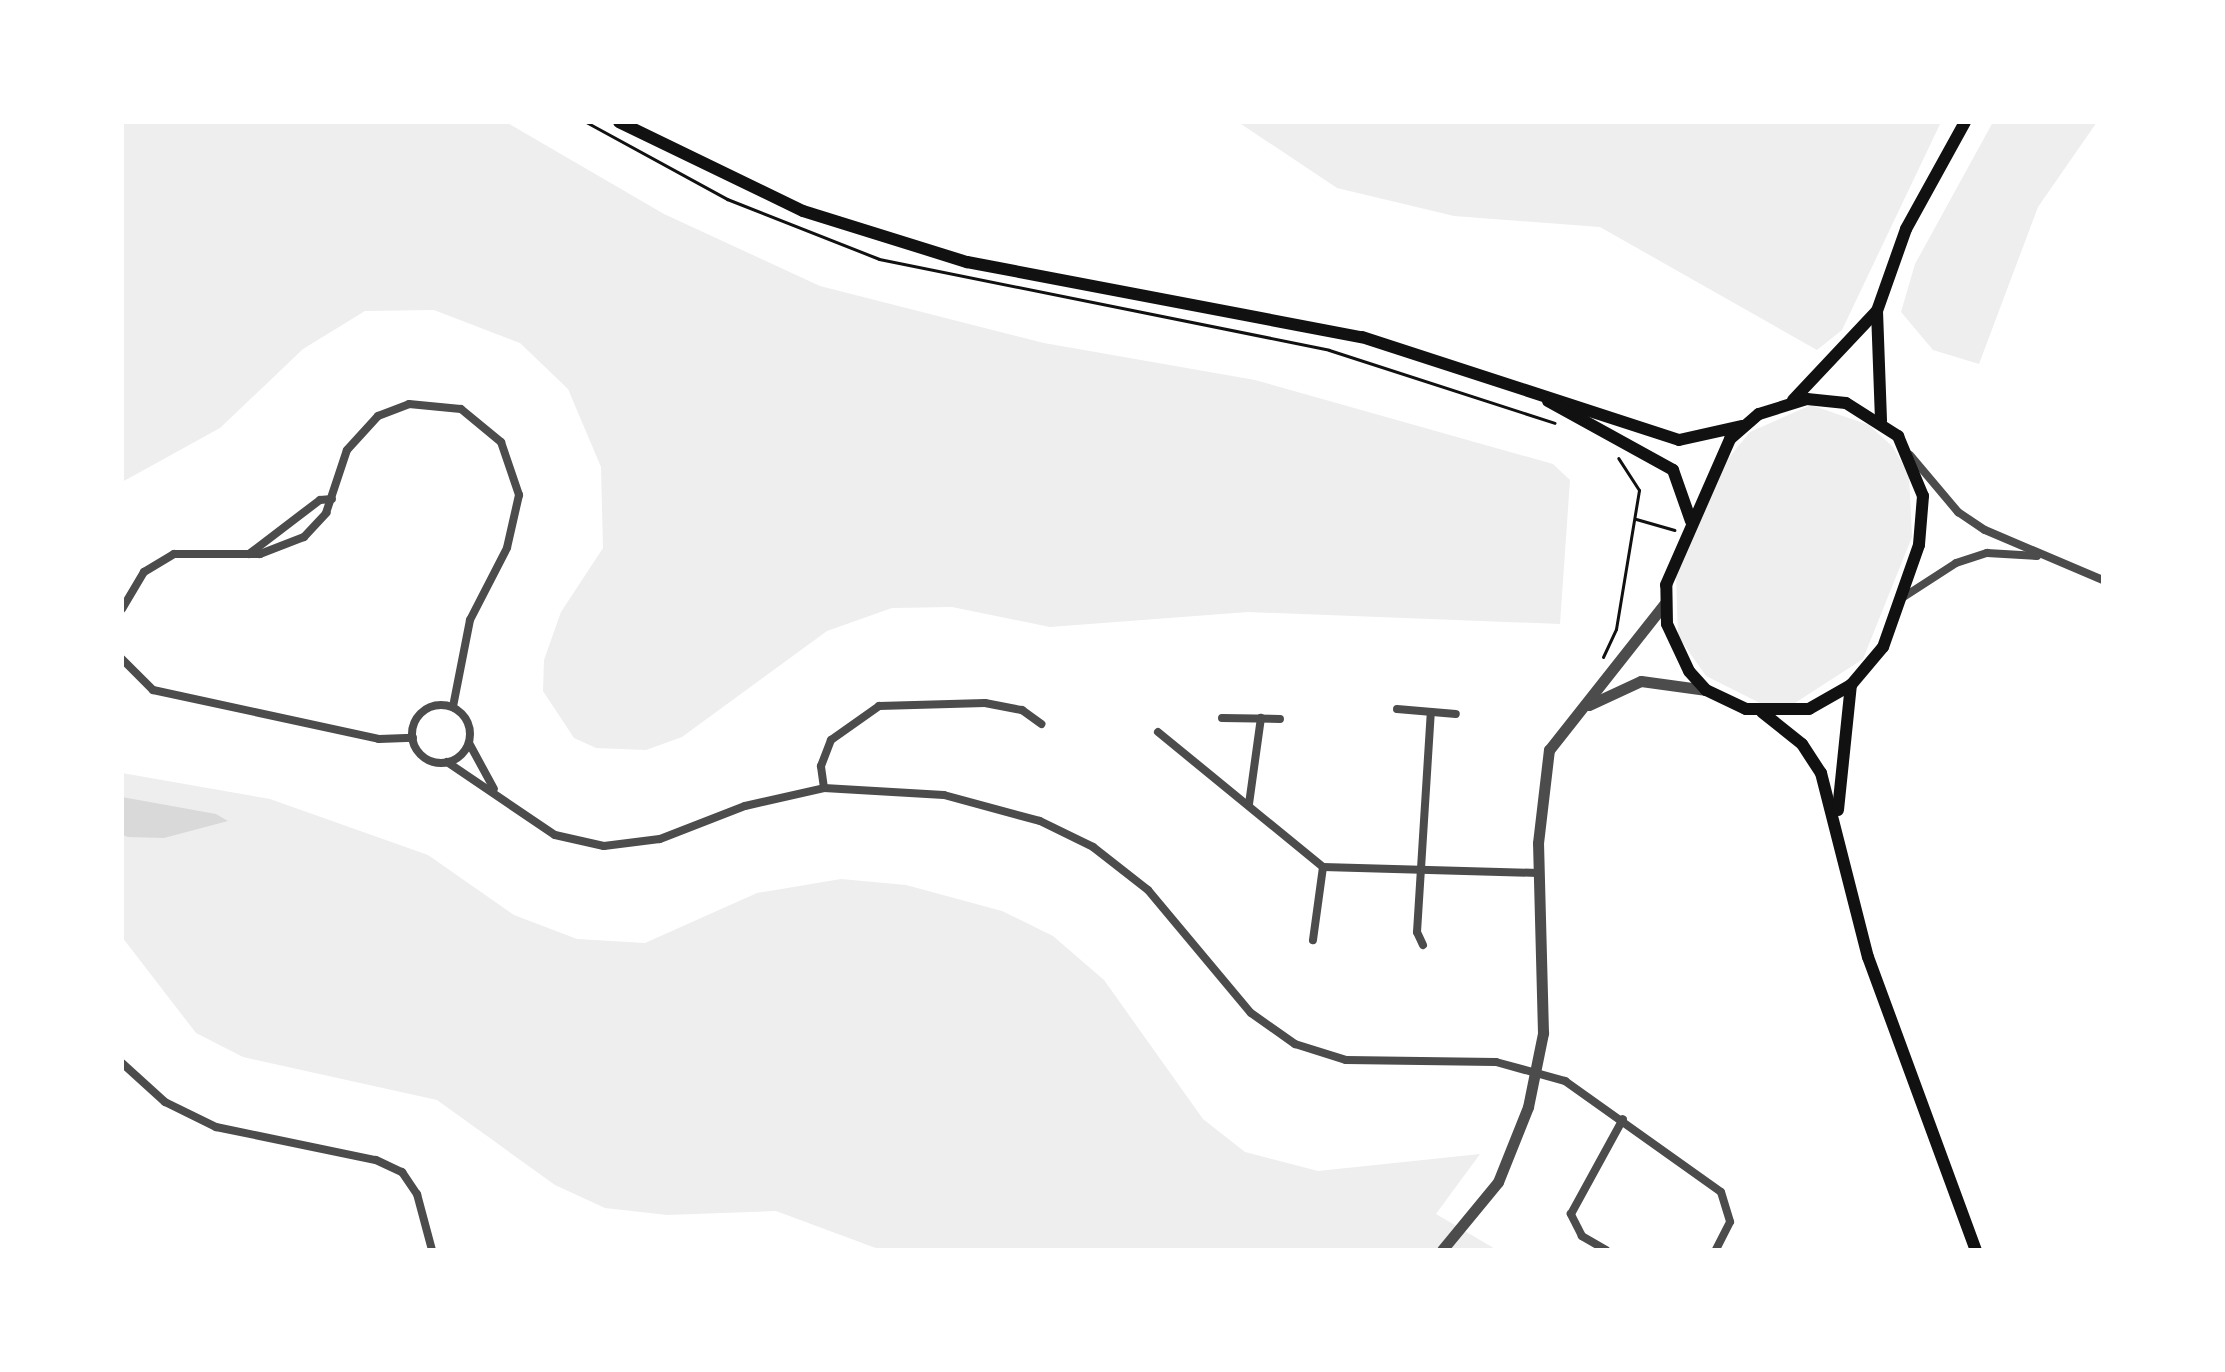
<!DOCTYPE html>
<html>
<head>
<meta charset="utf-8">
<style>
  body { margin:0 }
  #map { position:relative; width:2225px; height:1372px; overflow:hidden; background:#fff; font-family:"Public Sans",sans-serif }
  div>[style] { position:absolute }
  .green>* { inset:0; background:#eee }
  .water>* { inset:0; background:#d9d9d9 }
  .path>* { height:3px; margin:-1.5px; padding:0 1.5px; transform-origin:1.5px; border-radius:1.5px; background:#111 }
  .minor>* { height:8px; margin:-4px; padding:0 4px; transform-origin:4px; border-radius:4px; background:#4c4c4c }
  .minor>.ring { margin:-4px; padding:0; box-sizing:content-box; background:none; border:8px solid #4c4c4c; border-radius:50% }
  .tertiary>* { height:11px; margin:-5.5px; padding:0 5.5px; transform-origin:5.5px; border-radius:5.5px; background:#4c4c4c }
  .secondary>* { height:12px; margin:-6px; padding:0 6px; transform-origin:6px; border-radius:6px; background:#111 }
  span { translate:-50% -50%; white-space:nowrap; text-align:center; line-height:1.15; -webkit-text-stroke:6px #fff; paint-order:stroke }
  .frame { position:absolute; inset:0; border:124px solid #fff; pointer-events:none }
</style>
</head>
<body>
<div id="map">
  <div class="green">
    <i style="clip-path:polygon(122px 122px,506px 122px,664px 214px,820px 286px,1044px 343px,1255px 380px,1553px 464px,1570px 480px,1560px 624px,1248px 612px,1050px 627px,952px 607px,892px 608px,827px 631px,682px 737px,646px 750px,596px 748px,574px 738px,543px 691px,544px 660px,561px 612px,603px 548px,601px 467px,568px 389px,520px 343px,434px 310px,365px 311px,303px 349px,220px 428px,122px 482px)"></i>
    <i style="clip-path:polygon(1238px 122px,1941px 122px,1842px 330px,1817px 350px,1600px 227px,1454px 216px,1337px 188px)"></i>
    <i style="clip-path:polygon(1993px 122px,2097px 122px,2038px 207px,1979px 364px,1933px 350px,1901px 312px,1915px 264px)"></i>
    <i style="clip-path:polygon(1811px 405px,1869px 425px,1893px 447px,1909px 475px,1912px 537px,1863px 659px,1795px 703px,1760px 703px,1706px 676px,1678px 636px,1676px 575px,1727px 460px,1750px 432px)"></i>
    <i style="clip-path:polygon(122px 773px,270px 799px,428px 855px,514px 915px,577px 939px,645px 943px,757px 893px,841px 879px,906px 885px,1002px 911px,1053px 936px,1104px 980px,1203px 1119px,1245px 1152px,1318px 1171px,1480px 1154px,1436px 1214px,1497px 1250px,881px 1250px,776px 1211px,667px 1215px,605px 1208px,555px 1185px,437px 1100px,243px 1057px,196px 1033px,122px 937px)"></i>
  </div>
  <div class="water">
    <i style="clip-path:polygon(122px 797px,216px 814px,228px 821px,164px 838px,128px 837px,122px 835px)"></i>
  </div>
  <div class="path">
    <i style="left:586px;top:122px;width:161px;rotate:28.6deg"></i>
    <i style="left:727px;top:199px;width:163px;rotate:21.5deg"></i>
    <i style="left:879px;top:259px;width:459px;rotate:11.4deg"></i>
    <i style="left:1329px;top:350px;width:237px;rotate:17.9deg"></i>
    <i style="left:1636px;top:519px;width:40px;rotate:16deg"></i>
    <i style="left:1603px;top:657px;width:31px;rotate:-65deg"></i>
    <i style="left:1616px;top:629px;width:141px;rotate:-80.6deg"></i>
    <i style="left:1639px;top:490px;width:38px;rotate:-123deg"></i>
  </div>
  <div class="minor">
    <i style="left:1910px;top:455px;width:75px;rotate:49.9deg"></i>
    <i style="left:1958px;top:512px;width:32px;rotate:34deg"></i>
    <i style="left:1985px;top:530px;width:128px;rotate:23deg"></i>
    <i style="left:249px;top:554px;width:89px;rotate:-37.3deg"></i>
    <i style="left:320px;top:500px;width:12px;rotate:-5deg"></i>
    <i style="left:1902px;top:598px;width:64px;rotate:-32.9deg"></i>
    <i style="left:1956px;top:563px;width:33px;rotate:-18deg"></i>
    <i style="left:1987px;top:553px;width:50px;rotate:3.4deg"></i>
    <i style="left:122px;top:609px;width:43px;rotate:-59.3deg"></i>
    <i style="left:144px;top:572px;width:35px;rotate:-31deg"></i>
    <i style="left:174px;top:554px;width:86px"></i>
    <i style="left:260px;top:554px;width:47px;rotate:-21.1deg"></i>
    <i style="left:304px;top:537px;width:33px;rotate:-47deg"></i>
    <i style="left:326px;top:513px;width:66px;rotate:-71.6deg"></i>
    <i style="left:347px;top:450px;width:46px;rotate:-47.6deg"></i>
    <i style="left:378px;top:416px;width:33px;rotate:-21deg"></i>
    <i style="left:409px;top:404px;width:52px;rotate:5.5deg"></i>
    <i style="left:461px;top:409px;width:52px;rotate:39.5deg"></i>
    <i style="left:501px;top:442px;width:56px;rotate:71.2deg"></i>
    <i style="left:519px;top:495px;width:54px;rotate:102.8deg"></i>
    <i style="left:507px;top:548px;width:81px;rotate:117.2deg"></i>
    <i style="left:470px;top:620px;width:89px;rotate:101.1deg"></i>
    <i style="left:122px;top:659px;width:44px;rotate:45deg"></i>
    <i style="left:153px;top:690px;width:231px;rotate:12.2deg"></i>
    <i style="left:379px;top:739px;width:34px;rotate:-2deg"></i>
    <i class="ring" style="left:412px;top:705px;width:50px;height:50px"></i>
    <i style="left:1397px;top:709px;width:59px;rotate:4.8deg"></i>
    <i style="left:1222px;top:718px;width:58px;rotate:1deg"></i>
    <i style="left:1158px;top:732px;width:213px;rotate:39.3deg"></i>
    <i style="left:1323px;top:867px;width:74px;rotate:97.8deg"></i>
    <i style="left:469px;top:743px;width:52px;rotate:61.5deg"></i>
    <i style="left:447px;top:762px;width:130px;rotate:34.1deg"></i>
    <i style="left:555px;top:835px;width:50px;rotate:12.7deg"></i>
    <i style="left:604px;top:846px;width:56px;rotate:-7.1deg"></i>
    <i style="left:660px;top:839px;width:91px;rotate:-21.2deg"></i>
    <i style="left:745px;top:806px;width:81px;rotate:-12.8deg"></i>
    <i style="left:824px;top:788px;width:120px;rotate:3.3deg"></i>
    <i style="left:944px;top:795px;width:99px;rotate:15.2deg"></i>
    <i style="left:1040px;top:821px;width:59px;rotate:26.1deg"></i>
    <i style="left:1093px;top:847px;width:70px;rotate:38deg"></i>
    <i style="left:1148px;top:890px;width:160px;rotate:50.1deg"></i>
    <i style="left:1251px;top:1013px;width:54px;rotate:35.2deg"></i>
    <i style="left:1295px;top:1044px;width:53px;rotate:17.4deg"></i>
    <i style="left:1346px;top:1060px;width:150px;rotate:0.8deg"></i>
    <i style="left:1496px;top:1062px;width:72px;rotate:15.4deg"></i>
    <i style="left:1565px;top:1081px;width:191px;rotate:35.4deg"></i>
    <i style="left:1721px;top:1192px;width:31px;rotate:73deg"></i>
    <i style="left:1730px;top:1222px;width:31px;rotate:117deg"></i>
    <i style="left:824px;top:788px;width:22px;rotate:-98deg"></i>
    <i style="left:821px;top:766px;width:28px;rotate:-69deg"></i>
    <i style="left:831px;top:740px;width:59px;rotate:-35.3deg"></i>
    <i style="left:879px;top:706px;width:106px;rotate:-1.6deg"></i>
    <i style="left:985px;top:703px;width:38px;rotate:11deg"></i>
    <i style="left:1022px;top:710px;width:24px;rotate:36deg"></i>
    <i style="left:1249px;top:804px;width:87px;rotate:-82.1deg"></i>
    <i style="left:1323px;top:867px;width:215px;rotate:1.6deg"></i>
    <i style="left:1423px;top:945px;width:14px;rotate:-115deg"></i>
    <i style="left:1417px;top:932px;width:220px;rotate:-86.4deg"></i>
    <i style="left:122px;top:1063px;width:58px;rotate:42.2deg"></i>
    <i style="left:165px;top:1102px;width:57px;rotate:26.1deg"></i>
    <i style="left:216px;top:1127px;width:163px;rotate:11.7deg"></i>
    <i style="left:376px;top:1160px;width:29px;rotate:25deg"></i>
    <i style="left:402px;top:1172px;width:27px;rotate:56deg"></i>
    <i style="left:417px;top:1194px;width:58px;rotate:75deg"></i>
    <i style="left:1606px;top:1250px;width:28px;rotate:-150deg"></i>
    <i style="left:1582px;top:1236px;width:25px;rotate:-117deg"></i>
    <i style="left:1571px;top:1214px;width:108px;rotate:-61.3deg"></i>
  </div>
  <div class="tertiary">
    <i style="left:1589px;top:705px;width:57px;rotate:-24.8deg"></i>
    <i style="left:1641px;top:681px;width:66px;rotate:7.9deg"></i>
    <i style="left:1442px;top:1250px;width:88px;rotate:-50.5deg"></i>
    <i style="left:1498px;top:1182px;width:81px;rotate:-68.2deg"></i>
    <i style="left:1528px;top:1107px;width:76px;rotate:-78.5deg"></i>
    <i style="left:1543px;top:1033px;width:190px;rotate:-91.5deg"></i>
    <i style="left:1538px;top:843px;width:94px;rotate:-83.3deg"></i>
    <i style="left:1549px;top:750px;width:189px;rotate:-51.7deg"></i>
  </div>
  <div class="secondary">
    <i style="left:619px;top:122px;width:204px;rotate:25.8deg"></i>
    <i style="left:803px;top:211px;width:172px;rotate:17.3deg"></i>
    <i style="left:967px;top:262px;width:402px;rotate:10.8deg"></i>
    <i style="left:1362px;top:337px;width:333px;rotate:18deg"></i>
    <i style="left:1679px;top:440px;width:65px;rotate:-12.5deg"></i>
    <i style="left:1877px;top:311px;width:110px;rotate:87.9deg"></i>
    <i style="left:1807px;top:399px;width:39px;rotate:6deg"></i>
    <i style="left:1846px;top:403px;width:62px;rotate:32.4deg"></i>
    <i style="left:1898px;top:436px;width:65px;rotate:67.4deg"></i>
    <i style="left:1923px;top:496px;width:49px;rotate:94.7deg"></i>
    <i style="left:1919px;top:545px;width:108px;rotate:109.4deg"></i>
    <i style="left:1883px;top:647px;width:50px;rotate:130.1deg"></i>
    <i style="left:1851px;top:685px;width:48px;rotate:150.3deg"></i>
    <i style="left:1809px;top:709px;width:63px;rotate:180deg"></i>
    <i style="left:1746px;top:709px;width:44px;rotate:-154.6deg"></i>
    <i style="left:1706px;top:690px;width:25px;rotate:-132deg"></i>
    <i style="left:1689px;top:671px;width:52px;rotate:-115.1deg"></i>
    <i style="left:1667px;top:624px;width:39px;rotate:-91deg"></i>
    <i style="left:1666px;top:585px;width:159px;rotate:-66.3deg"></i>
    <i style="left:1730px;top:439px;width:38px;rotate:-41deg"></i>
    <i style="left:1759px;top:414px;width:50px;rotate:-17.4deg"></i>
    <i style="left:1793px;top:400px;width:122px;rotate:-46.7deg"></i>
    <i style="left:1877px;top:311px;width:87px;rotate:-70.5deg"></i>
    <i style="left:1906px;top:229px;width:122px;rotate:-61.1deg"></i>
    <i style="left:1548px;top:401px;width:143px;rotate:28.9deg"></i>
    <i style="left:1673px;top:470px;width:54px;rotate:70.6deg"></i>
    <i style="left:1762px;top:712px;width:51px;rotate:38.7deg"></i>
    <i style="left:1802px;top:744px;width:35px;rotate:57deg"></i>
    <i style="left:1821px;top:773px;width:190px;rotate:75.7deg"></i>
    <i style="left:1868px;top:957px;width:312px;rotate:69.8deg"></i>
    <i style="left:1838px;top:810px;width:126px;rotate:-84.1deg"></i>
  </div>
  <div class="frame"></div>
</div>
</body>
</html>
